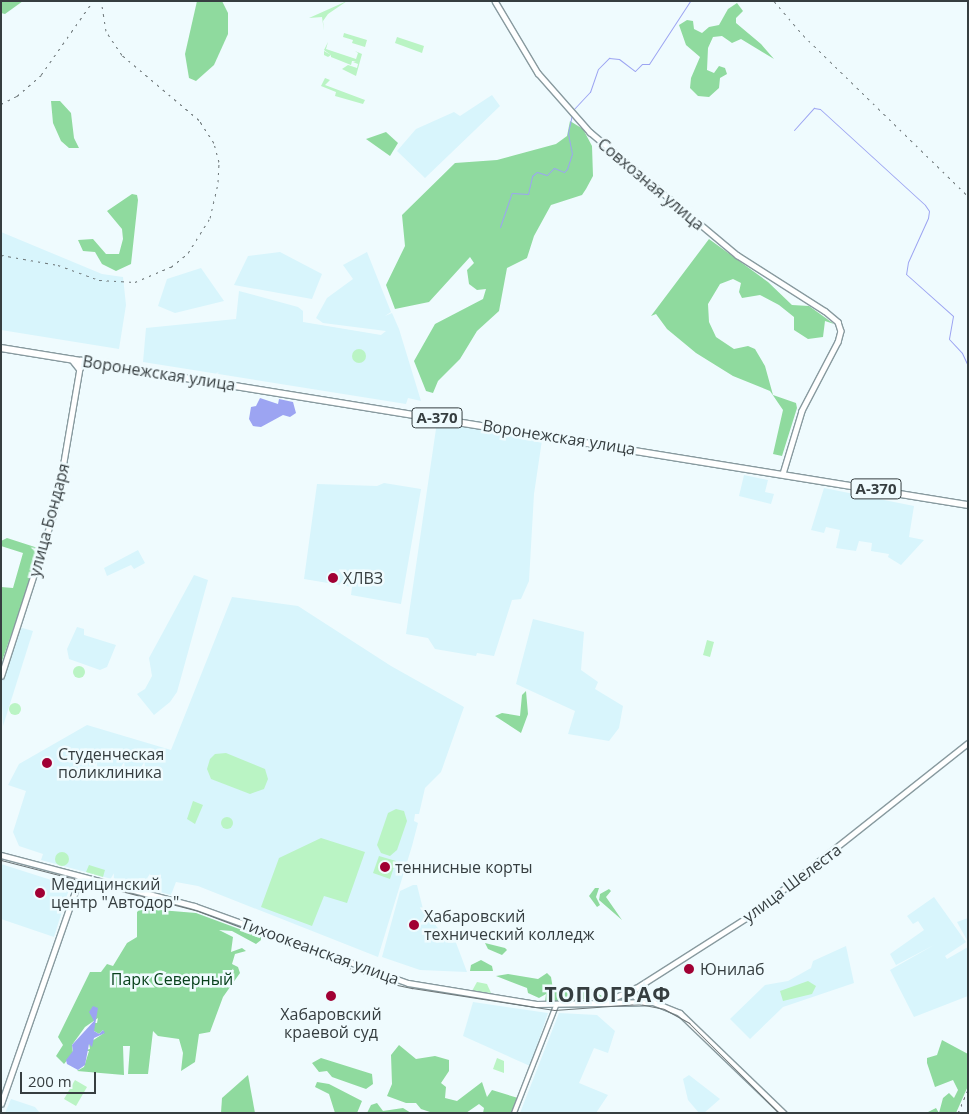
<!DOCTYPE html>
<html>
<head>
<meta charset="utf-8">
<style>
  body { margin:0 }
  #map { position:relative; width:969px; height:1114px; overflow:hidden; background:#effbfe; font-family:"Open Sans",sans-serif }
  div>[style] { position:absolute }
  .built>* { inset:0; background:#d8f5fc }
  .green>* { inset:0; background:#baf4c4 }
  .round { border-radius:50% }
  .forest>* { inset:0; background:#8fda9e }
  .water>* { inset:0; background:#9ca4f2 }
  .stream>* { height:1px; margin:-0.5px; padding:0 0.5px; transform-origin:0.5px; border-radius:0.5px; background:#9ca4f2 }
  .roads { filter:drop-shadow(1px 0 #889a9f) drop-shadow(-1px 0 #889a9f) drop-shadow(0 1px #889a9f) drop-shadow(0 -1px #889a9f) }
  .tertiary>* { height:4px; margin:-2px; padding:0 2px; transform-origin:2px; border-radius:2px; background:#fff }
  .secondary>* { height:4.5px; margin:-2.25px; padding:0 2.25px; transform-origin:2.25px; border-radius:2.25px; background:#fff }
  .primary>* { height:5px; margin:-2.5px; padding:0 2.5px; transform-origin:2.5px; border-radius:2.5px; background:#fff }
  .trunk>* { height:5.5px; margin:-2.75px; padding:0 2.75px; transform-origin:2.75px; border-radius:2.75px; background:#fff }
  .tram>* { height:1px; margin:-0.5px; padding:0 0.5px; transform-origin:0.5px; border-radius:0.5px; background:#6c7577 }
  .rail>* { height:1px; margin-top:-0.5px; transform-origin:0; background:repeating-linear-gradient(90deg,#6c7577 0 2.5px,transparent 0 7.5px) }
  .dots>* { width:14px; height:14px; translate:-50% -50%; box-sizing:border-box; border:2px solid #effbfe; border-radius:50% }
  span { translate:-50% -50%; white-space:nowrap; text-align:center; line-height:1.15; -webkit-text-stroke:5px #effbfe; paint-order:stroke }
  .shield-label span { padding:1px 4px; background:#effbfe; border:1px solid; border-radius:4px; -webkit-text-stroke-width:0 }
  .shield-label { font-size:15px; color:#363e40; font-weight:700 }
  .street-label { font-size:16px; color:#363e40 }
  .poi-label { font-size:16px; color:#363e40 }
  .left { translate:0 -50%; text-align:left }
  .park-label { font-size:16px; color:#08411c }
  .district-label { font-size:21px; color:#363e40; font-weight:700; letter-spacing:1px }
  .frame { position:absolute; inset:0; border:2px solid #363e40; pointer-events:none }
  .scale { position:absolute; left:20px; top:1072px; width:76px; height:22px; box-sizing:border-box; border:2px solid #363e40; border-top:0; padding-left:6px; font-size:15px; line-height:18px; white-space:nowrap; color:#363e40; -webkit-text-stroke:4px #effbfe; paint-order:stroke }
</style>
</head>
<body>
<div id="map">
  <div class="built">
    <i style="clip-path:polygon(492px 95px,500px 106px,425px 178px,397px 151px,416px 129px,454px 112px,460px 116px)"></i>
    <i style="clip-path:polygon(1px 232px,102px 274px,123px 277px,126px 305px,119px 349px,1px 330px)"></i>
    <i style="clip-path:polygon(280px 252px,322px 274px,312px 299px,234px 285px,248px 256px)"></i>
    <i style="clip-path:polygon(367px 252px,391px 312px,385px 316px,392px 313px,399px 329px,421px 401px,408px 398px,406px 404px,143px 362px,146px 328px,236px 319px,239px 291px,298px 307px,303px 311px,303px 322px,381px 335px,386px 331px,323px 323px,316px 318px,327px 298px,353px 279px,343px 265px)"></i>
    <i style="clip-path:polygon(201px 268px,224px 301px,175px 313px,158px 306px,167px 279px)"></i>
    <i style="clip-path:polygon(437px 422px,542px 440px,534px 494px,529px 581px,521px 599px,512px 600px,494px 656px,477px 653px,476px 656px,435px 649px,428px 638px,406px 634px)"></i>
    <i style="clip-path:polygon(744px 475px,768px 480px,765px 492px,774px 494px,771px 504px,739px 496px)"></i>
    <i style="clip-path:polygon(384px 483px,421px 489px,401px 604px,351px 595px,352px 587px,304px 579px,317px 484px,377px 486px)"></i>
    <i style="clip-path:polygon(824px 488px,914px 506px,909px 537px,924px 540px,901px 565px,888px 557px,889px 554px,871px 551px,872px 543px,859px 541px,856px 551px,836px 548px,840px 530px,826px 527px,824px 533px,811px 530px)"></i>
    <i style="clip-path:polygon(138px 550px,145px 563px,134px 569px,131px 565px,107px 576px,104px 568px)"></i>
    <i style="clip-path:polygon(194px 575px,208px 580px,177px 692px,170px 702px,154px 715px,137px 694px,145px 689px,152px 676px,149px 658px)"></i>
    <i style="clip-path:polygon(232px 597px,298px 606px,391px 666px,464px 707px,441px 772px,425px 788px,419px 814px,415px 814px,414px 821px,418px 823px,412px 846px,378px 957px,198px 886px,176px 882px,171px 895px,41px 860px,43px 854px,19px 846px,13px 832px,26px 791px,8px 785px,19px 764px,87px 725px,171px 750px)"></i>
    <i style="clip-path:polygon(533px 619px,584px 632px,581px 670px,598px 682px,595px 689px,623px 706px,619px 728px,609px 741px,568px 734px,575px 711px,516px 684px)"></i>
    <i style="clip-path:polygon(19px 627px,33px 631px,3px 726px,1px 681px)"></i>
    <i style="clip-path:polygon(77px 627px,84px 629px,84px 635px,116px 645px,107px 667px,100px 670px,69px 659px,67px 649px)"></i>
    <i style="clip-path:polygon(1px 864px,70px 886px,54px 937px,1px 919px)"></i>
    <i style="clip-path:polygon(413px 885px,417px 885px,423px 909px,444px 936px,455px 940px,467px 972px,420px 970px,382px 957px,400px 891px)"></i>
    <i style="clip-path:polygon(934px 897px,966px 942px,945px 956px,947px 959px,968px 947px,968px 996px,914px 1017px,890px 970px,934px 945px,896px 965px,890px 954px,924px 930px,918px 921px,913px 924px,907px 916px)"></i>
    <i style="clip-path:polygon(968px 918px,968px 942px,957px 922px)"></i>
    <i style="clip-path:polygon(846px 946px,854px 983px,783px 1007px,750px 1039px,730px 1019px,765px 985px,788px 981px,811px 968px,813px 961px)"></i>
    <i style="clip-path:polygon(473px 1002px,548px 1013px,530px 1066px,463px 1036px)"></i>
    <i style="clip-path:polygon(559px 1013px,597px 1015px,615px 1031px,608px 1053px,594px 1048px,579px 1083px,608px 1095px,596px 1113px,520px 1113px)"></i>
    <i style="clip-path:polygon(689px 1075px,720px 1099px,704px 1113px,699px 1113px,688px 1100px,683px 1079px)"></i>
    <i style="clip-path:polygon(11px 1099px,35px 1107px,40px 1113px,5px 1113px)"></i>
  </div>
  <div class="green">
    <i style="clip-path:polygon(347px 1px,328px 14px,323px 21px,324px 31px,322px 17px,309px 18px)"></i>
    <i style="clip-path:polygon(344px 33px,367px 40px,365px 47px,352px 43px,353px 40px,343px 37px)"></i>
    <i style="clip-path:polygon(397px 37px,424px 46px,422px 53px,395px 43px)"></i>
    <i style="clip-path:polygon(328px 42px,326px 49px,356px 59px,358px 53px,355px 51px,362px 54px,356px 76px,342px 69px,348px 65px,357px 68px,358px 64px,353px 62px,356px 61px,352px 61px,351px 65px,331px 57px,331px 55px,328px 57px,324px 55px,324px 51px,331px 55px,324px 50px)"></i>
    <i style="clip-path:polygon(325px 78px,330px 80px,325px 85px,365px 100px,363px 104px,335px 96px,336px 92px,321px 86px)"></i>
    <i class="round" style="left:352px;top:349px;width:14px;height:14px"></i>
    <i style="clip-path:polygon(707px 640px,714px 642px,710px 657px,703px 655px)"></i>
    <i class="round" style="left:73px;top:666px;width:12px;height:12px"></i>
    <i class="round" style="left:9px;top:703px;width:12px;height:12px"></i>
    <i style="clip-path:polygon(226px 753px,265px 769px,268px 779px,264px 789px,250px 794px,211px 779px,207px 769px,210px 759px,215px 754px)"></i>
    <i style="clip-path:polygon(193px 801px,203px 805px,195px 824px,187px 819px)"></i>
    <i style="clip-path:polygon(396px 809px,404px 811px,407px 821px,397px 850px,390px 856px,381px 853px,377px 845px,388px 813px)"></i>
    <i class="round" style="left:221px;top:817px;width:12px;height:12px"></i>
    <i style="clip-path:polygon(321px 838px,365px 852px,347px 903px,324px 896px,312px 926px,261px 907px,279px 858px)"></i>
    <i class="round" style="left:55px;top:852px;width:14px;height:14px"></i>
    <i style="clip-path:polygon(379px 856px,396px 861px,390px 879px,373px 873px)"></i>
    <i style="clip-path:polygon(89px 865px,105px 870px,103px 877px,86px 872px)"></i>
    <i style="clip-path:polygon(808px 981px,816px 986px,812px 994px,783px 1001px,780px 991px)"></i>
    <i style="clip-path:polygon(477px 982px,487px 984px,491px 993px,472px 991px)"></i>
    <i style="clip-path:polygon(497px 1058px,504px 1061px,504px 1073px,493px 1069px)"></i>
    <i style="clip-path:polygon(75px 1080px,87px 1087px,76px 1106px,64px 1099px)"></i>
  </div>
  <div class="forest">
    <i style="clip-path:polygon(1px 1px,23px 1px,5px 14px,1px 13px)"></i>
    <i style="clip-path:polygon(197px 1px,222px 1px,228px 13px,228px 34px,214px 65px,196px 81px,189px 78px,185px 54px)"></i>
    <i style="clip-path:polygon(737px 3px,743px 11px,736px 18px,736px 23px,761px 44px,774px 59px,741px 39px,732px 43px,722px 36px,713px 37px,708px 48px,707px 70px,714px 73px,719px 66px,725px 68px,727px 74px,720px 78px,719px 88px,709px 97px,698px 96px,690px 88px,691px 78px,700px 57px,686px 45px,679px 25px,687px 20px,693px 21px,694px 29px,702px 33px,709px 27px,719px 25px,728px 9px)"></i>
    <i style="clip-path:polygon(51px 101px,60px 101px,71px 113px,74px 138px,79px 148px,69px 148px,61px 141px,53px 123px)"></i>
    <i style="clip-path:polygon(570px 121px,583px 129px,592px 146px,593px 176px,586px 189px,582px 195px,551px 205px,534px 236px,527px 258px,507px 268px,499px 311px,477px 331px,460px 359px,438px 381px,433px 393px,426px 391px,414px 361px,435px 324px,483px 299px,486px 289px,477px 290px,469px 284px,467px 270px,474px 263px,470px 257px,429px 302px,395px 309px,386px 285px,405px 246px,402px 215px,455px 163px,497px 160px,556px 144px,567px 136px)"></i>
    <i style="clip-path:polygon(386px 132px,398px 143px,390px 156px,366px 139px)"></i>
    <i style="clip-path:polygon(132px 194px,137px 195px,138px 200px,131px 264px,116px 271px,102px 264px,95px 252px,83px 251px,78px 240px,93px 239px,106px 254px,119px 254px,123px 239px,122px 229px,107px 211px)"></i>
    <i style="clip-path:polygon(709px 239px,768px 282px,792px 305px,809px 306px,834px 324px,825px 321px,823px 337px,808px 339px,794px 330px,794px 317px,779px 305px,760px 295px,742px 298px,739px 292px,741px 283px,733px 279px,720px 284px,708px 304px,709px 322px,716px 337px,734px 349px,748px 346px,755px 349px,765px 366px,773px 395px,796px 403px,797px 408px,782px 456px,773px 454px,783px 410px,770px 391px,733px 376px,696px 353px,667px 329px,656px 314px,651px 316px)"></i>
    <i style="clip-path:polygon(7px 538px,41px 549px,1px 664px,1px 587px,13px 588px,23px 553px,1px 546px,1px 541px)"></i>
    <i style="clip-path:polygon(526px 691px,528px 714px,521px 733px,495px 716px,502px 713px,520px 716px,522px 695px)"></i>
    <i style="clip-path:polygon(599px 888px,596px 897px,600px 905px,597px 907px,589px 896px,595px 888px)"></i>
    <i style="clip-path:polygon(609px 889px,611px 891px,606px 897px,622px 920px,599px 900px,600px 894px)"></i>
    <i style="clip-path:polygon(147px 903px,160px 910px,196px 913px,261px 937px,261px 940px,256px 944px,232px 931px,219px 930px,233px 937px,231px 952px,242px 948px,246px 951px,235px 954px,232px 964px,238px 967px,240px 973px,223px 997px,210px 1032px,199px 1034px,195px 1062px,181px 1071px,183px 1053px,179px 1039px,158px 1036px,153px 1031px,148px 1074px,128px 1074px,130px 1046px,123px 1046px,124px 1075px,77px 1071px,84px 1067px,89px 1051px,86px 1051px,85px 1050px,90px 1049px,89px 1043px,104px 1033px,103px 1030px,99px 1034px,94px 1031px,93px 1023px,97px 1023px,98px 1018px,85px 1027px,72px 1045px,73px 1053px,64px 1064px,56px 1056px,63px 1045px,58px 1037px,90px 972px,101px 972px,107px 964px,113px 966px,127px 943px,137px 937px,137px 912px)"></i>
    <i style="clip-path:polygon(485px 943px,505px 948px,507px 950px,502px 955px,488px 949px)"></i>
    <i style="clip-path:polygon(481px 960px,492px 966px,493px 971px,470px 971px,471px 965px)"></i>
    <i style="clip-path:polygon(547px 973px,551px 977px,553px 989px,591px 989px,605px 998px,545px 1002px,546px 994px,539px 998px,528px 993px,527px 988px,496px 976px,508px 974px,538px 979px)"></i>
    <i style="clip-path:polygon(942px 1040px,968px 1054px,968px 1086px,956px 1113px,926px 1113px,936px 1108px,939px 1113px,943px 1098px,949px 1093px,954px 1098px,958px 1090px,953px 1080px,935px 1087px,927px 1063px,927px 1058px,937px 1055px)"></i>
    <i style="clip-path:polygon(399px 1045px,416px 1059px,435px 1056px,449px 1060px,449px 1071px,441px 1083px,446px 1087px,445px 1098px,457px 1101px,482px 1082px,487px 1097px,492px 1090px,518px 1098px,512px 1113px,483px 1113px,484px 1108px,479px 1104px,466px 1113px,433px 1113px,421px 1109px,416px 1103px,406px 1103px,387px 1096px,392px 1084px,391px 1055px)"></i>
    <i style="clip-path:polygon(321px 1058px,372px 1074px,373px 1084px,366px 1089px,332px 1077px,327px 1071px,319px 1072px,312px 1063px)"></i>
    <i style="clip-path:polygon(248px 1075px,255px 1113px,221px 1113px,222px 1098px)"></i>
    <i style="clip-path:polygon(317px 1082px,329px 1084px,362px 1101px,357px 1113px,335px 1113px,329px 1094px,315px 1087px)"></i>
    <i style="clip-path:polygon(377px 1103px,383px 1111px,403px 1108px,411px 1113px,367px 1113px,371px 1105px)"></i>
  </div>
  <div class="water">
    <i style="clip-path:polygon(260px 398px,278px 404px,279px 399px,293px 402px,296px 413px,290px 417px,283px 415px,261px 427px,253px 426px,249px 419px,251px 407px,256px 406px)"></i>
    <i style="clip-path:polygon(93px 1006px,98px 1008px,94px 1031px,99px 1034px,103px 1030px,105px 1033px,94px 1038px,92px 1047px,89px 1044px,85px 1065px,78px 1070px,67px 1064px,66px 1060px,73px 1051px,72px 1045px,94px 1021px,89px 1012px)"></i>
  </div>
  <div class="stream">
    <i style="left:573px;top:110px;width:25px;rotate:-47deg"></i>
    <i style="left:590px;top:92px;width:24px;rotate:-71deg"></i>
    <i style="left:598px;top:69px;width:16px;rotate:-45deg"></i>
    <i style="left:609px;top:58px;width:10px;rotate:6deg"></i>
    <i style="left:619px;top:59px;width:20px;rotate:37deg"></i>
    <i style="left:635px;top:71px;width:10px;rotate:-45deg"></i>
    <i style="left:642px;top:64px;width:7px"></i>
    <i style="left:649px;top:64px;width:75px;rotate:-56.9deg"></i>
    <i style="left:794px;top:130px;width:30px;rotate:-48deg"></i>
    <i style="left:814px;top:108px;width:6px;rotate:9deg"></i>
    <i style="left:820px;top:109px;width:142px;rotate:42.4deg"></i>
    <i style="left:925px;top:205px;width:7px;rotate:56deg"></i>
    <i style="left:929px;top:211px;width:7px;rotate:98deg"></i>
    <i style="left:928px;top:218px;width:48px;rotate:114.4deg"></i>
    <i style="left:908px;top:262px;width:12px;rotate:99deg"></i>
    <i style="left:906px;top:274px;width:63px;rotate:41.8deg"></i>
    <i style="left:953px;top:316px;width:23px;rotate:100deg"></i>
    <i style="left:949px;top:339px;width:19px;rotate:47deg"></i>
    <i style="left:962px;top:353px;width:14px;rotate:65deg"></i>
    <i style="left:500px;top:227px;width:36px;rotate:-71deg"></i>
    <i style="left:512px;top:193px;width:16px;rotate:4deg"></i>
    <i style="left:528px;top:194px;width:18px;rotate:-77deg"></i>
    <i style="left:532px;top:176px;width:6px;rotate:-39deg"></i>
    <i style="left:537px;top:172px;width:10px;rotate:17deg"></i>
    <i style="left:547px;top:175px;width:10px;rotate:-45deg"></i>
    <i style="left:554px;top:168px;width:11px;rotate:22deg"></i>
    <i style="left:564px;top:172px;width:4px;rotate:-45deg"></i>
    <i style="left:567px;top:169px;width:16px;rotate:-72deg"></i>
    <i style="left:572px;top:154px;width:21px;rotate:-101deg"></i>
    <i style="left:568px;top:133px;width:19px;rotate:-78deg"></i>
  </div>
  <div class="roads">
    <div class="tertiary">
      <i style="left:514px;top:1113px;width:115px;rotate:-68.6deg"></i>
    </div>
    <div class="secondary">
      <i style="left:495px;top:1px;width:84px;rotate:59.2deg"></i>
      <i style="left:538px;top:73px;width:79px;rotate:48.6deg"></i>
      <i style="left:590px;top:132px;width:192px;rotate:39.9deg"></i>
      <i style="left:737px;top:255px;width:104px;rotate:32.5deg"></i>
      <i style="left:825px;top:311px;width:17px;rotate:40deg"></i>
      <i style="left:838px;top:322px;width:9px;rotate:72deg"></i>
      <i style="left:841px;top:331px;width:11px;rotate:105deg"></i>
      <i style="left:838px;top:342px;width:78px;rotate:117.6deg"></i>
      <i style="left:802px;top:411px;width:66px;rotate:106.8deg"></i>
      <i style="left:1px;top:676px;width:179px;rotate:-72.1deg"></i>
      <i style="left:56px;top:506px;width:148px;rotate:-80.3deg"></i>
      <i style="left:636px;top:988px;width:7px;rotate:117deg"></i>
      <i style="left:633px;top:994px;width:10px;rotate:45deg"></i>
      <i style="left:603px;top:1003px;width:50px;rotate:-1.1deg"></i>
      <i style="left:653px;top:1002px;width:29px;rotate:22deg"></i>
      <i style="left:680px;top:1013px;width:144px;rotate:43.9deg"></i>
      <i style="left:1px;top:1104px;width:240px;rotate:-70.8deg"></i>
    </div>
    <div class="primary">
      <i style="left:1px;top:855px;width:200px;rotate:14.8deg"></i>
      <i style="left:194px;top:906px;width:227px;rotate:19.8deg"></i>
      <i style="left:408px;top:983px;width:130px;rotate:9.3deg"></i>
      <i style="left:536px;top:1004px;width:66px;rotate:-0.9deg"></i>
      <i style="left:602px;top:1003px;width:37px;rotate:-24deg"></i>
      <i style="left:636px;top:988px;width:138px;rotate:-32.5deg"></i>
      <i style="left:752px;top:914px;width:275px;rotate:-38.4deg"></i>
    </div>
    <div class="trunk">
      <i style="left:1px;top:348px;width:980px;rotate:9.22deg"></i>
      <i style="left:73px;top:360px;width:11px;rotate:52deg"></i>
    </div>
  </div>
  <div class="tram">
    <i style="left:1px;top:860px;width:203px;rotate:14.5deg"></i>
    <i style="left:198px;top:911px;width:203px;rotate:20.8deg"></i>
    <i style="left:388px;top:983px;width:25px;rotate:12deg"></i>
    <i style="left:412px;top:988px;width:144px;rotate:8.8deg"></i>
    <i style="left:554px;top:1010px;width:85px;rotate:-4deg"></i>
    <i style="left:639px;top:1004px;width:25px;rotate:11deg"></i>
    <i style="left:664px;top:1009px;width:29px;rotate:29deg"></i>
    <i style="left:689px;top:1023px;width:127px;rotate:45deg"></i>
  </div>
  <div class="rail">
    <i style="left:774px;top:1px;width:45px;rotate:49.5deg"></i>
    <i style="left:803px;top:35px;width:231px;rotate:44.3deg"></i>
    <i style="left:1px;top:104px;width:18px;rotate:-27deg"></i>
    <i style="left:17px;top:96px;width:32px;rotate:-41deg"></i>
    <i style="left:41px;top:75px;width:90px;rotate:-54.9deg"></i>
    <i style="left:1px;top:255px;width:58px;rotate:10deg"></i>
    <i style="left:58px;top:265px;width:44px;rotate:20.1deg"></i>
    <i style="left:99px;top:280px;width:36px;rotate:3deg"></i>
    <i style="left:135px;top:282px;width:39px;rotate:-23deg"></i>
    <i style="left:171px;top:267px;width:22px;rotate:-39deg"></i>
    <i style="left:188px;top:253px;width:41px;rotate:-57.8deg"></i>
    <i style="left:210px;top:218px;width:37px;rotate:-77deg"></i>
    <i style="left:218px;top:182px;width:20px;rotate:-87deg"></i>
    <i style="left:219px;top:162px;width:20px;rotate:-105deg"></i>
    <i style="left:214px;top:143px;width:27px;rotate:-123deg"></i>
    <i style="left:199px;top:120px;width:101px;rotate:-139.8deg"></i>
    <i style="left:122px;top:55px;width:29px;rotate:-124deg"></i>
    <i style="left:106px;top:31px;width:30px;rotate:-99deg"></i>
    <i style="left:958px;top:1113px;width:25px;rotate:-67deg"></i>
  </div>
  <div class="dots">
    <i style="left:333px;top:578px;background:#a10034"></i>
    <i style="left:47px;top:763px;background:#a10034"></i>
    <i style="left:385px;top:867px;background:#a10034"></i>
    <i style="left:40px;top:893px;background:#a10034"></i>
    <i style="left:414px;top:925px;background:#a10034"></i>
    <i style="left:689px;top:969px;background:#a10034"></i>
    <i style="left:331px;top:996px;background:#a10034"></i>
  </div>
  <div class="shield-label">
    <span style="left:437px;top:418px">А-370</span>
    <span style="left:876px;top:489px">А-370</span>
  </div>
  <div class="street-label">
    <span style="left:651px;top:184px;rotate:40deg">Совхозная улица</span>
    <span style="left:159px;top:373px;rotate:9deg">Воронежская улица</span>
    <span style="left:559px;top:437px;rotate:9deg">Воронежская улица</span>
    <span style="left:49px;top:520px;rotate:-75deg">улица Бондаря</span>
    <span style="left:792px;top:883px;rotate:-37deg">улица Шелеста</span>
    <span style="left:320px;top:951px;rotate:20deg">Тихоокеанская улица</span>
  </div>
  <div class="poi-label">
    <span class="left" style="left:343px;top:578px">ХЛВЗ</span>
    <span class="left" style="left:58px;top:763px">Студенческая<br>поликлиника</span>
    <span class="left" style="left:395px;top:867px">теннисные корты</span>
    <span class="left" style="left:51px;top:893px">Медицинский<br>центр "Автодор"</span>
    <span class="left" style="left:424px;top:925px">Хабаровский<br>технический колледж</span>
    <span class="left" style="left:700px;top:969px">Юнилаб</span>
    <span style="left:331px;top:1023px">Хабаровский<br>краевой суд</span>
  </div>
  <div class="park-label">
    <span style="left:172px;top:979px">Парк Северный</span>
  </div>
  <div class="district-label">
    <span style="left:608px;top:994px">ТОПОГРАФ</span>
  </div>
  <div class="frame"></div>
  <div class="scale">200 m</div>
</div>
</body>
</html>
